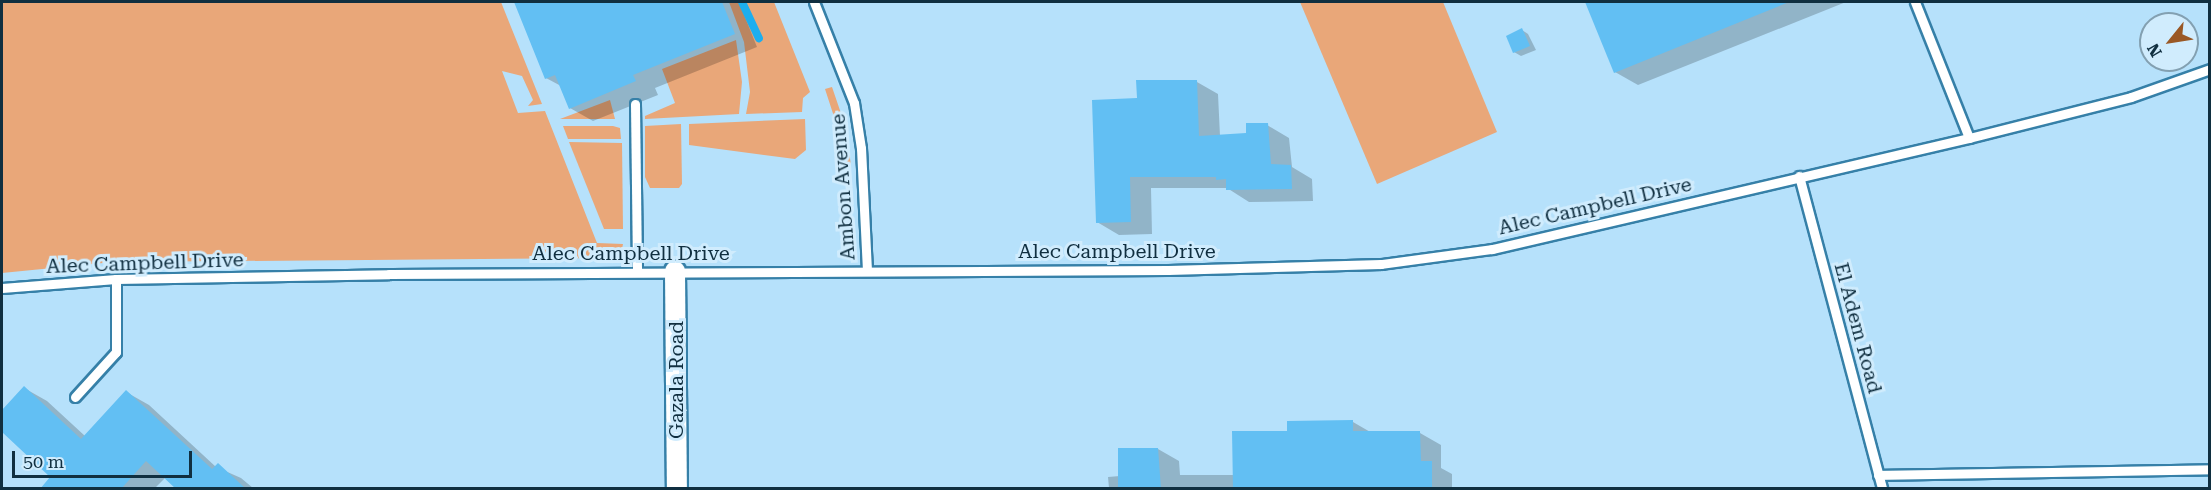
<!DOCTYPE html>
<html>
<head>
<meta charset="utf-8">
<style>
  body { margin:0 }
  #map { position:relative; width:2211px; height:490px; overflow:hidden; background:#b6e1fb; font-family:"Roboto Serif",serif }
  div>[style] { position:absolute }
  .green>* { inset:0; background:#e9a779 }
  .shadow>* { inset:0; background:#0003 }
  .stream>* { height:8px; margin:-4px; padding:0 4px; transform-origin:4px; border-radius:4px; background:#1daeee }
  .building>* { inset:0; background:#62bff3 }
  .roads { filter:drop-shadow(2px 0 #3680a8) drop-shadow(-2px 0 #3680a8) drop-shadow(0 2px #3680a8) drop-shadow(0 -2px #3680a8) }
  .lane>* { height:9px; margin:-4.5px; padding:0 4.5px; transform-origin:4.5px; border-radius:4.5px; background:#fff }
  .street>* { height:20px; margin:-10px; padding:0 10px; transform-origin:10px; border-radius:10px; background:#fff }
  span { translate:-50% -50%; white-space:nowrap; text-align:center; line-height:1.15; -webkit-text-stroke:6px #d0ecfd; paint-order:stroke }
  .street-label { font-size:20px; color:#102f40 }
  .frame { position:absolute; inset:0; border:3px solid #102f40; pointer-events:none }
  .north { position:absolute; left:2139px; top:12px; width:60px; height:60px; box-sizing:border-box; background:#d0ecfd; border:2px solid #83a0b1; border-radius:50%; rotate:240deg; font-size:16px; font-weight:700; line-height:24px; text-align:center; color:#102f40 }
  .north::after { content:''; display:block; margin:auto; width:21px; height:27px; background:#9a5825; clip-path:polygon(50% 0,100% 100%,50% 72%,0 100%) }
  .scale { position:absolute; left:12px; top:451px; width:180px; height:27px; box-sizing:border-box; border:3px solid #102f40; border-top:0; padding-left:8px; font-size:18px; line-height:21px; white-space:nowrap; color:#102f40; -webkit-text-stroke:4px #d0ecfd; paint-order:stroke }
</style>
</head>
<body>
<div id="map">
  <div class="green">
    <i style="clip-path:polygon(2px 2px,501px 2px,542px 104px,528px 106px,533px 100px,522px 76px,502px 71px,518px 113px,545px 111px,597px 243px,623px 244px,621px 254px,617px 258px,113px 262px,2px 273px)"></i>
    <i style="clip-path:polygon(729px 2px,774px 2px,810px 92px,803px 98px,802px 112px,746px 114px,750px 92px,744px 42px)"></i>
    <i style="clip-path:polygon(1300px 2px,1443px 2px,1497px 132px,1377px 184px)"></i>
    <i style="clip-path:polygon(736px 40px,742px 82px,739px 114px,645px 119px,645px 116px,675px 103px,662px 69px)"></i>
    <i style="clip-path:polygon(832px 87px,846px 128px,851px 166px,844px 167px,839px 132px,825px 89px)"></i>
    <i style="clip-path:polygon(610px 100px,615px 119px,560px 119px)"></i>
    <i style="clip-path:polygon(805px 119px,806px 150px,795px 159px,689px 145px,689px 124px)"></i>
    <i style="clip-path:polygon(681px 124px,682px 184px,679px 188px,650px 188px,645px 177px,645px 126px)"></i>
    <i style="clip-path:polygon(563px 126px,613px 126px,620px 128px,621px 139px,568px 139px)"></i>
    <i style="clip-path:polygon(569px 142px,622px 143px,623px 229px,604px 229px)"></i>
  </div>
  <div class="shadow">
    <i style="clip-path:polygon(516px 2px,739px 2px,757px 47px,655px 88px,658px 95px,593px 121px,570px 108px,561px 86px,546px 78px)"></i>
    <i style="clip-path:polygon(1587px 2px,1846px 2px,1638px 85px,1615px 72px)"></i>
    <i style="clip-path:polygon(1522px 30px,1528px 34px,1536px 50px,1521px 56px,1514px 52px)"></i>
    <i style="clip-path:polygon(1197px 82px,1218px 94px,1220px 136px,1247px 135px,1267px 125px,1289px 138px,1292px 167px,1312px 179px,1313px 201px,1249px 202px,1227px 188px,1151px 188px,1152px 234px,1119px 235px,1097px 222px,1138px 99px)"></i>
    <i style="clip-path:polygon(24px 388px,47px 401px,85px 436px,126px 392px,149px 405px,216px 467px,241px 478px,253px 488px,178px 488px,166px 477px,155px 488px,43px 488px,52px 477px,2px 430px,2px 412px)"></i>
    <i style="clip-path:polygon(1353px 422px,1372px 433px,1420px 433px,1441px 445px,1441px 468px,1452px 474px,1452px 488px,1109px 488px,1108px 477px,1120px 476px,1158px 449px,1179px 461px,1180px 475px,1234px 475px,1289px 432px)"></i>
  </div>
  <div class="stream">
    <i style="left:742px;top:2px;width:40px;rotate:65deg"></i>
  </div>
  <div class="building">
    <i style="clip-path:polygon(514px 2px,722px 2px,735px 34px,633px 75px,636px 81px,569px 109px,555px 75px,545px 79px)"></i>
    <i style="clip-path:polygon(1585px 2px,1789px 2px,1614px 73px)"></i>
    <i style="clip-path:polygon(1522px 28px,1530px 46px,1513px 53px,1506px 36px)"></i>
    <i style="clip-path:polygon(1136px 80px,1197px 80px,1199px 136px,1246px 133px,1246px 123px,1268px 123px,1271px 164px,1291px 165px,1292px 189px,1226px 190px,1226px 179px,1216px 180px,1216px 177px,1130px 177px,1131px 222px,1096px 223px,1092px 100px,1137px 98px)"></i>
    <i style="clip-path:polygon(24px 386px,81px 439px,126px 390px,212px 469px,218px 463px,246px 489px,176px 489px,146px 461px,121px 489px,40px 489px,50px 477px,2px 432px,2px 410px)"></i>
    <i style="clip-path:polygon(1353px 420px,1353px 431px,1420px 431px,1421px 461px,1432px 461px,1432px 488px,1233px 489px,1232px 431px,1287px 431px,1287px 421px)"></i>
    <i style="clip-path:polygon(1118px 448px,1158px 448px,1161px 489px,1118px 489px)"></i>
  </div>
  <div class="roads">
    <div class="lane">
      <i style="left:814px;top:2px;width:109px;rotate:68.4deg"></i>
      <i style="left:854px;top:103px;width:46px;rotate:81.2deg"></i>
      <i style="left:861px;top:148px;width:121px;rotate:87.2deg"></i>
      <i style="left:1915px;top:2px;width:146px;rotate:68.3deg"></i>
      <i style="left:635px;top:104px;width:167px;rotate:89.3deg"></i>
      <i style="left:1799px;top:176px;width:323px;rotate:75.1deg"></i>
      <i style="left:2px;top:288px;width:114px;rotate:-4.5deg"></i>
      <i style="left:116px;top:279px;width:273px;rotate:-1deg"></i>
      <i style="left:389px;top:274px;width:779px;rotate:-0.29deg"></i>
      <i style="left:1168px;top:270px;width:213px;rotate:-1.6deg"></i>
      <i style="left:1381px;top:264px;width:112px;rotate:-7.7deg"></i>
      <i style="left:1492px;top:249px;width:490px;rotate:-13.1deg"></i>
      <i style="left:1969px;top:138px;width:167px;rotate:-14.2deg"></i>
      <i style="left:2131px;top:97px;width:84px;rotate:-19.5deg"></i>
      <i style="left:75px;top:397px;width:61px;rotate:-47.7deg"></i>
      <i style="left:116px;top:352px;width:73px;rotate:-90deg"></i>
      <i style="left:1878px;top:475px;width:332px;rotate:-1deg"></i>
    </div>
    <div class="street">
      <i style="left:675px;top:271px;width:217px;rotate:89.5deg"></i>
    </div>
  </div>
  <div class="street-label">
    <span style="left:843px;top:187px;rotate:-94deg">Ambon Avenue</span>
    <span style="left:1595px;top:206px;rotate:-13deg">Alec Campbell Drive</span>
    <span style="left:1117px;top:251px">Alec Campbell Drive</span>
    <span style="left:631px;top:253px">Alec Campbell Drive</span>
    <span style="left:145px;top:263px;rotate:-2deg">Alec Campbell Drive</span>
    <span style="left:1858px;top:328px;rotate:75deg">El Adem Road</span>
    <span style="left:676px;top:380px;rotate:-90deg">Gazala Road</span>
  </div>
  <div class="frame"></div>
  <div class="north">N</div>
  <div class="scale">50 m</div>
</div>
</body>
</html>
